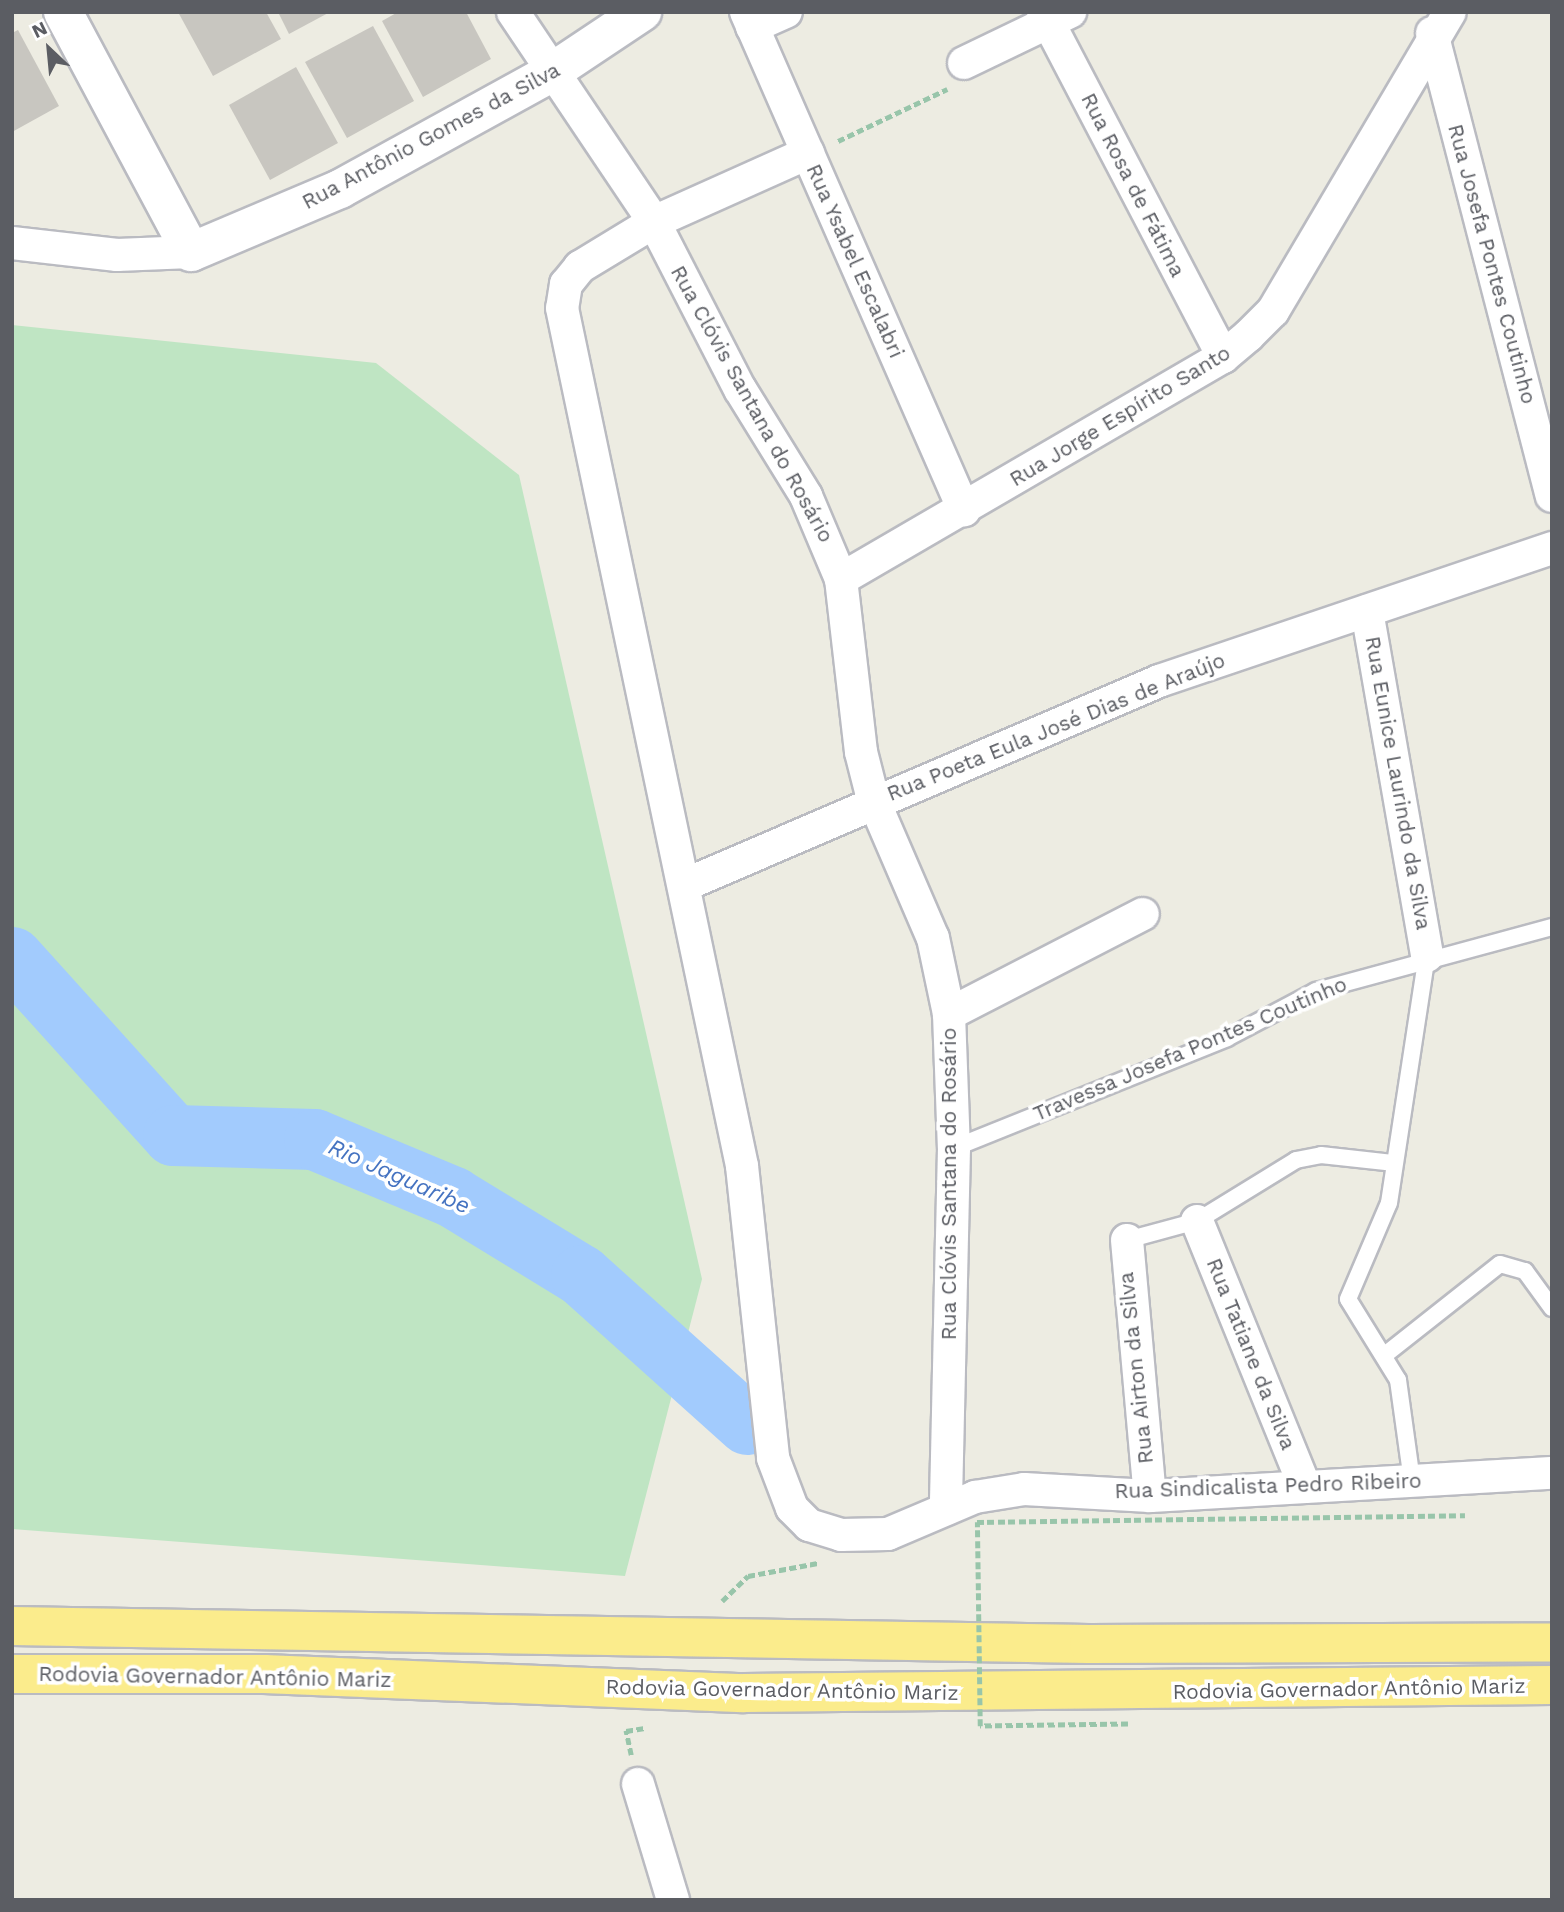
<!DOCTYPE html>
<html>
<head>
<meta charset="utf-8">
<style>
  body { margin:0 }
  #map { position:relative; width:1564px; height:1912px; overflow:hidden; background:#edece2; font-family:"Work Sans",sans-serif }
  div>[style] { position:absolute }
  .green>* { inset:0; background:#bfe5c3 }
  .river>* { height:61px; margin:-30.5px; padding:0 30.5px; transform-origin:30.5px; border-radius:30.5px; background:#a2cbfd }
  .building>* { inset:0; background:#c8c6c0 }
  .path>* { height:4.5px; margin-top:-2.25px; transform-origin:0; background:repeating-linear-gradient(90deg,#98c5aa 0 7px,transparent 0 10.5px) }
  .roads { filter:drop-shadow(2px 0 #babbc1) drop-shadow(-2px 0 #babbc1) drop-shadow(0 2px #babbc1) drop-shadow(0 -2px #babbc1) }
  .lane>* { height:16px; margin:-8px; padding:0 8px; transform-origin:8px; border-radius:8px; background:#fff }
  .street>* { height:32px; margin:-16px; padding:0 16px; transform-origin:16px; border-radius:16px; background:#fff }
  .secondary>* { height:38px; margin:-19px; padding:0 19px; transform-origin:19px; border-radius:19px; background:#fff }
  .highway>* { height:38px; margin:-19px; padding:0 19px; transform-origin:19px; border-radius:19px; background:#fbec8c }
  .path-bridge>* { height:4.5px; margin-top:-2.25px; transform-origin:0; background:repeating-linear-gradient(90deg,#98c5aa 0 7px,transparent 0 10.5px) }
  span { translate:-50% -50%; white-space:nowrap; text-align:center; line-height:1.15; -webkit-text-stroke:7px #fff; paint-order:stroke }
  .street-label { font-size:21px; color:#5b5d63 }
  .water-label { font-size:23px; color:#4573c1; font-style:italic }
  .frame { position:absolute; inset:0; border:14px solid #5b5d63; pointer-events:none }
  .north { position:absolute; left:14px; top:14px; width:70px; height:70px; -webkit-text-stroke:5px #fff; paint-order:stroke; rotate:334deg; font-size:19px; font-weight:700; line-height:28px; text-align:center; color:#5b5d63 }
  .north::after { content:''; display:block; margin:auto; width:24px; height:32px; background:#5b5d63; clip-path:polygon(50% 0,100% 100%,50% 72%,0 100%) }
</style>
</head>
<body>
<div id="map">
  <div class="green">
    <i style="clip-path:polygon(12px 325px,376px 363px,519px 475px,702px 1279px,625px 1576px,12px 1529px)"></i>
  </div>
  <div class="river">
    <i style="left:12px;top:957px;width:240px;rotate:47.9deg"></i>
    <i style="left:173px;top:1135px;width:141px;rotate:1.6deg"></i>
    <i style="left:314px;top:1139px;width:151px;rotate:22.6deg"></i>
    <i style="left:453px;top:1197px;width:150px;rotate:31.4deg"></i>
    <i style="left:581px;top:1275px;width:223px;rotate:41.9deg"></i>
  </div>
  <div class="building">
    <i style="clip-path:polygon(178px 12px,266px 12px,281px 39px,213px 76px)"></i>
    <i style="clip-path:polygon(278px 12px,330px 12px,289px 34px)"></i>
    <i style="clip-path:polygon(398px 12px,466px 12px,491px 59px,423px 97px,382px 21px)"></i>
    <i style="clip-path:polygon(373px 26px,414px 101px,347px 138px,305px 62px)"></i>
    <i style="clip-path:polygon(18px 30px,59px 106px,12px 132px,12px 33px)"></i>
    <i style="clip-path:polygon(296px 67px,338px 143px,270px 180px,229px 105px)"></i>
  </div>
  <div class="path">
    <i style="left:838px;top:141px;width:121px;rotate:-25.5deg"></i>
    <i style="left:722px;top:1601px;width:36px;rotate:-44deg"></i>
    <i style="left:748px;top:1576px;width:71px;rotate:-10.5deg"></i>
    <i style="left:631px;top:1755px;width:25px;rotate:-102deg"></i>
    <i style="left:626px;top:1731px;width:19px;rotate:-9deg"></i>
  </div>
  <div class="roads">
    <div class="lane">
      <i style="left:954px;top:1148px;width:294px;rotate:-21.9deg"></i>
      <i style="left:1227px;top:1038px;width:101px;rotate:-27.8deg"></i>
      <i style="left:1316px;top:991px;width:245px;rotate:-15.2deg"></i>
      <i style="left:1127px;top:1240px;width:73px;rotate:-15.2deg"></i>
      <i style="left:1197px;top:1221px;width:116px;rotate:-31.6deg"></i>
      <i style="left:1296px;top:1160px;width:25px;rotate:-11deg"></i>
      <i style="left:1321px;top:1155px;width:72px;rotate:6.3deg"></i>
      <i style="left:1386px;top:1354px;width:145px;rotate:-38.3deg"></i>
      <i style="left:1500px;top:1264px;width:26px;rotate:16deg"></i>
      <i style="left:1525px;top:1271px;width:46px;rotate:53.9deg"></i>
      <i style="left:1412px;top:1481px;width:102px;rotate:-97.9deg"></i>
      <i style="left:1398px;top:1380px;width:95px;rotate:-121.7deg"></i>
      <i style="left:1348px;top:1299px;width:104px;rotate:-66.9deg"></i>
      <i style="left:1389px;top:1203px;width:250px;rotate:-81.3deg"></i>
    </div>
    <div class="street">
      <i style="left:513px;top:12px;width:253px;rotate:56.1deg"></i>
      <i style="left:654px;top:222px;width:188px;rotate:62.8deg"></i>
      <i style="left:740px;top:389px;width:126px;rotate:58.3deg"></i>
      <i style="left:806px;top:496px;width:90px;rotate:67.1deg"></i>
      <i style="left:841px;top:579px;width:174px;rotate:83.4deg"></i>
      <i style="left:861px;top:752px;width:49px;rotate:75.7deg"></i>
      <i style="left:873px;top:799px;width:151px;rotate:66.7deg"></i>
      <i style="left:933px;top:938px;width:78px;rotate:78.1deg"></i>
      <i style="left:949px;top:1014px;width:134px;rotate:87.9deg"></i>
      <i style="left:954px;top:1148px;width:361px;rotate:91.3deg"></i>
      <i style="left:746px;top:12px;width:544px;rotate:66.36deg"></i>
      <i style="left:1043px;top:12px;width:389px;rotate:62.4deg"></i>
      <i style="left:752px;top:27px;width:37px;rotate:-24deg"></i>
      <i style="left:1432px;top:33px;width:478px;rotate:75.5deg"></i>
      <i style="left:964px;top:63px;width:118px;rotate:-25.7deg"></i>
      <i style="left:808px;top:153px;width:169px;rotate:155.9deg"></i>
      <i style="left:654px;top:222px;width:87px;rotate:148.7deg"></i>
      <i style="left:580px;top:267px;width:22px;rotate:129deg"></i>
      <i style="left:566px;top:284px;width:24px;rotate:99deg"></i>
      <i style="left:562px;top:308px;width:877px;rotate:78.15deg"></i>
      <i style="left:742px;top:1166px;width:294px;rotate:83.9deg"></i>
      <i style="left:773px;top:1458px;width:53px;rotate:69.2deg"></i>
      <i style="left:792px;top:1508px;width:24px;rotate:45deg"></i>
      <i style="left:809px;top:1525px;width:34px;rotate:17deg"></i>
      <i style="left:841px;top:1535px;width:47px;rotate:-1.2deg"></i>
      <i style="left:888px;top:1534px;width:95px;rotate:-23deg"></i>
      <i style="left:975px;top:1497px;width:50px;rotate:-9.3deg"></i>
      <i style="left:1024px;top:1489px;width:126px;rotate:3.2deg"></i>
      <i style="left:1150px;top:1496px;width:403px;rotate:-3.3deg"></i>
      <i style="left:12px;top:243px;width:106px;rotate:6.5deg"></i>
      <i style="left:117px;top:255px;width:74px;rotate:-2.3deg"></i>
      <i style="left:841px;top:579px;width:442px;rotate:-30.2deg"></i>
      <i style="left:1223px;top:357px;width:33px;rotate:-40deg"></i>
      <i style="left:1248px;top:336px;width:35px;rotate:-45deg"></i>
      <i style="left:1273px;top:311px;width:347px;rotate:-59.4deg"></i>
      <i style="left:1367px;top:611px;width:350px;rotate:80.1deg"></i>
      <i style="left:687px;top:884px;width:514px;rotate:-23.27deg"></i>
      <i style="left:1159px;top:681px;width:415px;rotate:-18.7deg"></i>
      <i style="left:949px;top:1014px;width:218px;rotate:-27.3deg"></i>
      <i style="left:1197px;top:1221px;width:287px;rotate:67.9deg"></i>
      <i style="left:1127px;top:1240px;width:257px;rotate:84.9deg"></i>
      <i style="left:638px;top:1784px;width:121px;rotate:73.2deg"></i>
    </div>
    <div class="secondary">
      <i style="left:63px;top:12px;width:272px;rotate:61.9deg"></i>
      <i style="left:191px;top:252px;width:162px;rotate:-22.9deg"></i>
      <i style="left:340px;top:189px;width:239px;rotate:-28.8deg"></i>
      <i style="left:549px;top:74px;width:112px;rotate:-33.7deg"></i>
    </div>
    <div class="highway">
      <i style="left:12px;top:1626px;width:1077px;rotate:0.96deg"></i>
      <i style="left:1089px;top:1644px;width:463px;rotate:-0.2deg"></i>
      <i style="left:12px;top:1674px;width:252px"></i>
      <i style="left:264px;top:1674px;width:480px;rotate:2.3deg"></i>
      <i style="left:744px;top:1693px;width:808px;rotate:-0.57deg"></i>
    </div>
  </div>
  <div class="path-bridge">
    <i style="left:1128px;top:1724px;width:148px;rotate:179.2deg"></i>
    <i style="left:980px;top:1726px;width:204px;rotate:-90.8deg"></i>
    <i style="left:977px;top:1522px;width:488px;rotate:-0.8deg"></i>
  </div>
  <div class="street-label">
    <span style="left:431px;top:136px;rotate:-28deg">Rua Antônio Gomes da Silva</span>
    <span style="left:1133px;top:185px;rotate:63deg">Rua Rosa de Fátima</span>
    <span style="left:855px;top:261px;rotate:66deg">Rua Ysabel Escalabri</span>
    <span style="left:1492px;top:264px;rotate:75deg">Rua Josefa Pontes Coutinho</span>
    <span style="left:752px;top:404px;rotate:61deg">Rua Clóvis Santana do Rosário</span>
    <span style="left:1120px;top:416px;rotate:-31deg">Rua Jorge Espírito Santo</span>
    <span style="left:1056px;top:727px;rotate:-22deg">Rua Poeta Eula José Dias de Araújo</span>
    <span style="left:1398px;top:783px;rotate:80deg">Rua Eunice Laurindo da Silva</span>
    <span style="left:1190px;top:1049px;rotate:-23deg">Travessa Josefa Pontes Coutinho</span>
    <span style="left:949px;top:1184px;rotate:-90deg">Rua Clóvis Santana do Rosário</span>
    <span style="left:1251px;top:1354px;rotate:68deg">Rua Tatiane da Silva</span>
    <span style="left:1136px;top:1368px;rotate:-96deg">Rua Airton da Silva</span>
    <span style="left:1268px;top:1486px;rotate:-2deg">Rua Sindicalista Pedro Ribeiro</span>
    <span style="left:215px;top:1677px;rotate:1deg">Rodovia Governador Antônio Mariz</span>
    <span style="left:1349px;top:1689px;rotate:-1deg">Rodovia Governador Antônio Mariz</span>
    <span style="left:782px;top:1690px;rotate:1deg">Rodovia Governador Antônio Mariz</span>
  </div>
  <div class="water-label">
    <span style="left:399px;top:1177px;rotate:24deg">Rio Jaguaribe</span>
  </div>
  <div class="frame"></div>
  <div class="north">N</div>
</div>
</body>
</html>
